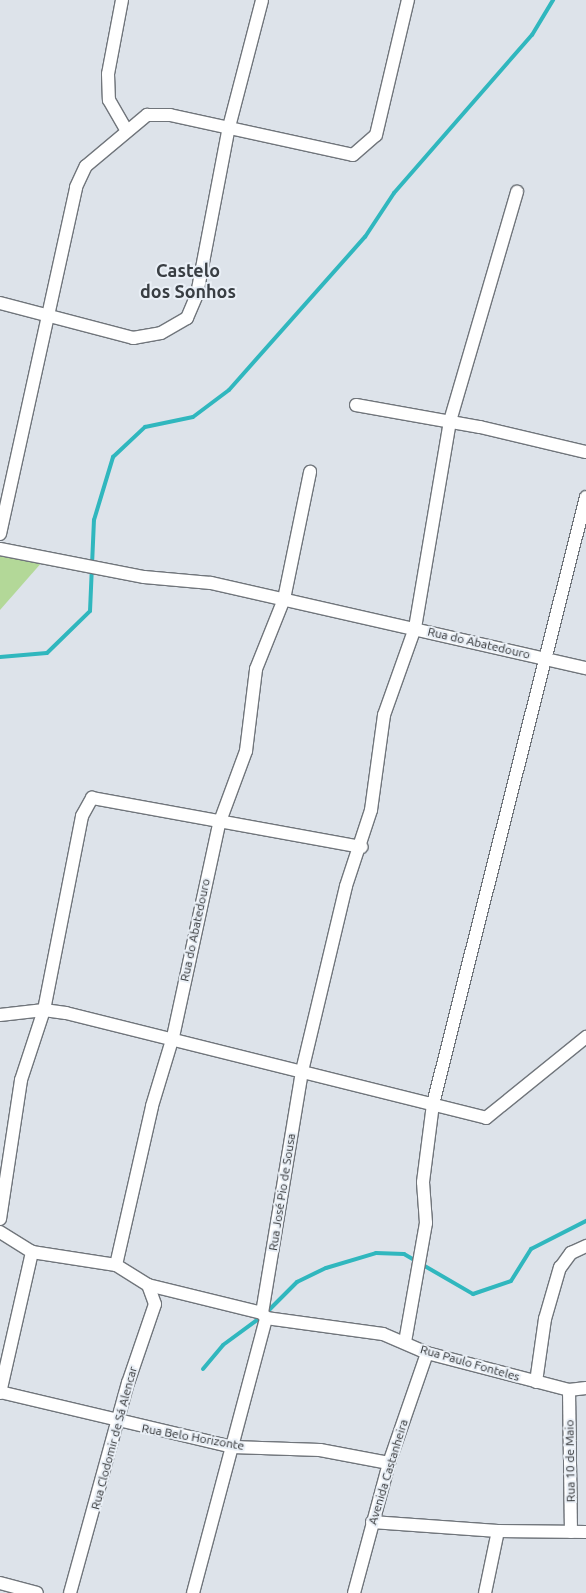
<!DOCTYPE html>
<html>
<head>
<meta charset="utf-8">
<style>
  body { margin:0 }
  #map { position:relative; width:586px; height:1593px; overflow:hidden; background:#dde3ea; font-family:Ubuntu,sans-serif }
  div>[style] { position:absolute }
  .green>* { inset:0; background:#b3d898 }
  .stream>* { height:4px; margin:-2px; padding:0 2px; transform-origin:2px; border-radius:2px; background:#30b7be }
  .roads { filter:drop-shadow(1px 0 #70757b) drop-shadow(-1px 0 #70757b) drop-shadow(0 1px #70757b) drop-shadow(0 -1px #70757b) }
  .minor>* { height:12px; margin:-6px; padding:0 6px; transform-origin:6px; border-radius:6px; background:#fff }
  span { translate:-50% -50%; white-space:nowrap; text-align:center; line-height:1.15; -webkit-text-stroke:4px #eaf0f7; paint-order:stroke }
  .street-label { font-size:12px; color:#282a2c }
  .district-label { font-size:18px; color:#393e43; font-weight:700 }
</style>
</head>
<body>
<div id="map">
  <div class="green">
    <i style="clip-path:polygon(0 552px,43px 561px,0 610px)"></i>
  </div>
  <div class="stream">
    <i style="left:0;top:657px;width:47px;rotate:-4.9deg"></i>
    <i style="left:47px;top:653px;width:60px;rotate:-44.3deg"></i>
    <i style="left:90px;top:611px;width:91px;rotate:-87.5deg"></i>
    <i style="left:94px;top:520px;width:66px;rotate:-73.2deg"></i>
    <i style="left:113px;top:457px;width:44px;rotate:-43.2deg"></i>
    <i style="left:145px;top:427px;width:49px;rotate:-11.8deg"></i>
    <i style="left:193px;top:417px;width:45px;rotate:-36.9deg"></i>
    <i style="left:229px;top:390px;width:205px;rotate:-48.4deg"></i>
    <i style="left:365px;top:237px;width:53px;rotate:-56.6deg"></i>
    <i style="left:394px;top:193px;width:210px;rotate:-48.9deg"></i>
    <i style="left:532px;top:35px;width:41px;rotate:-59deg"></i>
    <i style="left:203px;top:1369px;width:31px;rotate:-50deg"></i>
    <i style="left:223px;top:1345px;width:51px;rotate:-36.2deg"></i>
    <i style="left:264px;top:1315px;width:47px;rotate:-45deg"></i>
    <i style="left:297px;top:1282px;width:32px;rotate:-26deg"></i>
    <i style="left:326px;top:1268px;width:52px;rotate:-16.7deg"></i>
    <i style="left:376px;top:1253px;width:28px;rotate:2deg"></i>
    <i style="left:404px;top:1254px;width:80px;rotate:30.1deg"></i>
    <i style="left:473px;top:1294px;width:40px;rotate:-18.9deg"></i>
    <i style="left:511px;top:1281px;width:38px;rotate:-58deg"></i>
    <i style="left:531px;top:1249px;width:62px;rotate:-27deg"></i>
  </div>
  <div class="roads">
    <div class="minor">
      <i style="left:122px;top:0;width:75px;rotate:100.7deg"></i>
      <i style="left:108px;top:74px;width:26px;rotate:88deg"></i>
      <i style="left:109px;top:100px;width:34px;rotate:60deg"></i>
      <i style="left:0;top:303px;width:138px;rotate:14.7deg"></i>
      <i style="left:133px;top:338px;width:28px;rotate:-10deg"></i>
      <i style="left:161px;top:333px;width:30px;rotate:-30deg"></i>
      <i style="left:187px;top:318px;width:26px;rotate:-67deg"></i>
      <i style="left:197px;top:294px;width:170px;rotate:-79.2deg"></i>
      <i style="left:229px;top:127px;width:131px;rotate:-75.4deg"></i>
      <i style="left:356px;top:405px;width:126px;rotate:10.1deg"></i>
      <i style="left:480px;top:427px;width:109px;rotate:13.3deg"></i>
      <i style="left:0;top:534px;width:355px;rotate:-77.6deg"></i>
      <i style="left:76px;top:187px;width:23px;rotate:-65deg"></i>
      <i style="left:86px;top:166px;width:80px;rotate:-39.9deg"></i>
      <i style="left:147px;top:115px;width:23px"></i>
      <i style="left:170px;top:115px;width:187px;rotate:12.3deg"></i>
      <i style="left:353px;top:155px;width:30px;rotate:-41deg"></i>
      <i style="left:376px;top:135px;width:139px;rotate:-76.7deg"></i>
      <i style="left:0;top:549px;width:147px;rotate:11deg"></i>
      <i style="left:144px;top:577px;width:67px;rotate:5.1deg"></i>
      <i style="left:211px;top:583px;width:385px;rotate:12.8deg"></i>
      <i style="left:0;top:1015px;width:44px;rotate:-6.5deg"></i>
      <i style="left:44px;top:1010px;width:22px;rotate:8deg"></i>
      <i style="left:66px;top:1013px;width:433px;rotate:14deg"></i>
      <i style="left:486px;top:1118px;width:129px;rotate:-39deg"></i>
      <i style="left:0;top:1219px;width:141px;rotate:-81.4deg"></i>
      <i style="left:21px;top:1080px;width:74px;rotate:-71.8deg"></i>
      <i style="left:44px;top:1010px;width:198px;rotate:-78.9deg"></i>
      <i style="left:82px;top:816px;width:21px;rotate:-61deg"></i>
      <i style="left:92px;top:798px;width:274px;rotate:10.3deg"></i>
      <i style="left:0;top:1232px;width:38px;rotate:32deg"></i>
      <i style="left:32px;top:1252px;width:85px;rotate:8.8deg"></i>
      <i style="left:116px;top:1265px;width:38px;rotate:32deg"></i>
      <i style="left:148px;top:1285px;width:117px;rotate:13.8deg"></i>
      <i style="left:262px;top:1313px;width:6px;rotate:51deg"></i>
      <i style="left:116px;top:1265px;width:163px;rotate:-77.2deg"></i>
      <i style="left:152px;top:1106px;width:72px;rotate:-73.1deg"></i>
      <i style="left:173px;top:1037px;width:218px;rotate:-77.8deg"></i>
      <i style="left:219px;top:824px;width:78px;rotate:-69.7deg"></i>
      <i style="left:246px;top:751px;width:83px;rotate:-83deg"></i>
      <i style="left:256px;top:669px;width:75px;rotate:-68.2deg"></i>
      <i style="left:284px;top:599px;width:130px;rotate:-78.4deg"></i>
      <i style="left:560px;top:1268px;width:19px;rotate:-54deg"></i>
      <i style="left:571px;top:1253px;width:17px;rotate:-25deg"></i>
      <i style="left:262px;top:1313px;width:245px;rotate:-80.6deg"></i>
      <i style="left:302px;top:1071px;width:190px;rotate:-76.6deg"></i>
      <i style="left:346px;top:886px;width:80px;rotate:-71.8deg"></i>
      <i style="left:371px;top:810px;width:96px;rotate:-82.2deg"></i>
      <i style="left:384px;top:715px;width:92px;rotate:-70.4deg"></i>
      <i style="left:415px;top:628px;width:210px;rotate:-80.4deg"></i>
      <i style="left:450px;top:421px;width:239px;rotate:-73.7deg"></i>
      <i style="left:266px;top:1318px;width:118px;rotate:7.8deg"></i>
      <i style="left:383px;top:1334px;width:48px;rotate:23.4deg"></i>
      <i style="left:427px;top:1353px;width:147px;rotate:14.6deg"></i>
      <i style="left:569px;top:1390px;width:17px;rotate:-7deg"></i>
      <i style="left:405px;top:1342px;width:121px;rotate:-80deg"></i>
      <i style="left:426px;top:1223px;width:41px;rotate:-94.2deg"></i>
      <i style="left:423px;top:1182px;width:79px;rotate:-82.7deg"></i>
      <i style="left:433px;top:1104px;width:626px;rotate:-75.85deg"></i>
      <i style="left:536px;top:1382px;width:64px;rotate:-81.9deg"></i>
      <i style="left:545px;top:1319px;width:54px;rotate:-73.9deg"></i>
      <i style="left:569px;top:1390px;width:142px;rotate:89.2deg"></i>
      <i style="left:0;top:1392px;width:238px;rotate:13.3deg"></i>
      <i style="left:232px;top:1447px;width:88px;rotate:2deg"></i>
      <i style="left:320px;top:1450px;width:70px;rotate:10.7deg"></i>
      <i style="left:0;top:1393px;width:145px;rotate:-77.2deg"></i>
      <i style="left:372px;top:1522px;width:126px;rotate:4.1deg"></i>
      <i style="left:498px;top:1531px;width:88px;rotate:0.7deg"></i>
      <i style="left:0;top:1583px;width:38px;rotate:15deg"></i>
      <i style="left:70px;top:1593px;width:218px;rotate:-74.6deg"></i>
      <i style="left:128px;top:1383px;width:83px;rotate:-71.1deg"></i>
      <i style="left:155px;top:1304px;width:20px;rotate:-110deg"></i>
      <i style="left:193px;top:1593px;width:285px;rotate:-75.1deg"></i>
      <i style="left:354px;top:1593px;width:135px;rotate:-74.9deg"></i>
      <i style="left:389px;top:1463px;width:116px;rotate:-70.9deg"></i>
      <i style="left:485px;top:1593px;width:63px;rotate:-78.2deg"></i>
    </div>
  </div>
  <div class="street-label">
    <span style="left:479px;top:643px;rotate:13deg">Rua do Abatedouro</span>
    <span style="left:195px;top:930px;rotate:-78deg">Rua do Abatedouro</span>
    <span style="left:282px;top:1192px;rotate:-81deg">Rua José Pio de Sousa</span>
    <span style="left:470px;top:1363px;rotate:16deg">Rua Paulo Fonteles</span>
    <span style="left:193px;top:1437px;rotate:10deg">Rua Belo Horizonte</span>
    <span style="left:114px;top:1438px;rotate:-75deg">Rua Clodomir de Sá Alencar</span>
    <span style="left:570px;top:1461px;rotate:-91deg">Rua 10 de Maio</span>
    <span style="left:388px;top:1472px;rotate:-73deg">Avenida Castanheira</span>
  </div>
  <div class="district-label">
    <span style="left:188px;top:281px">Castelo<br>dos Sonhos</span>
  </div>
</div>
</body>
</html>
